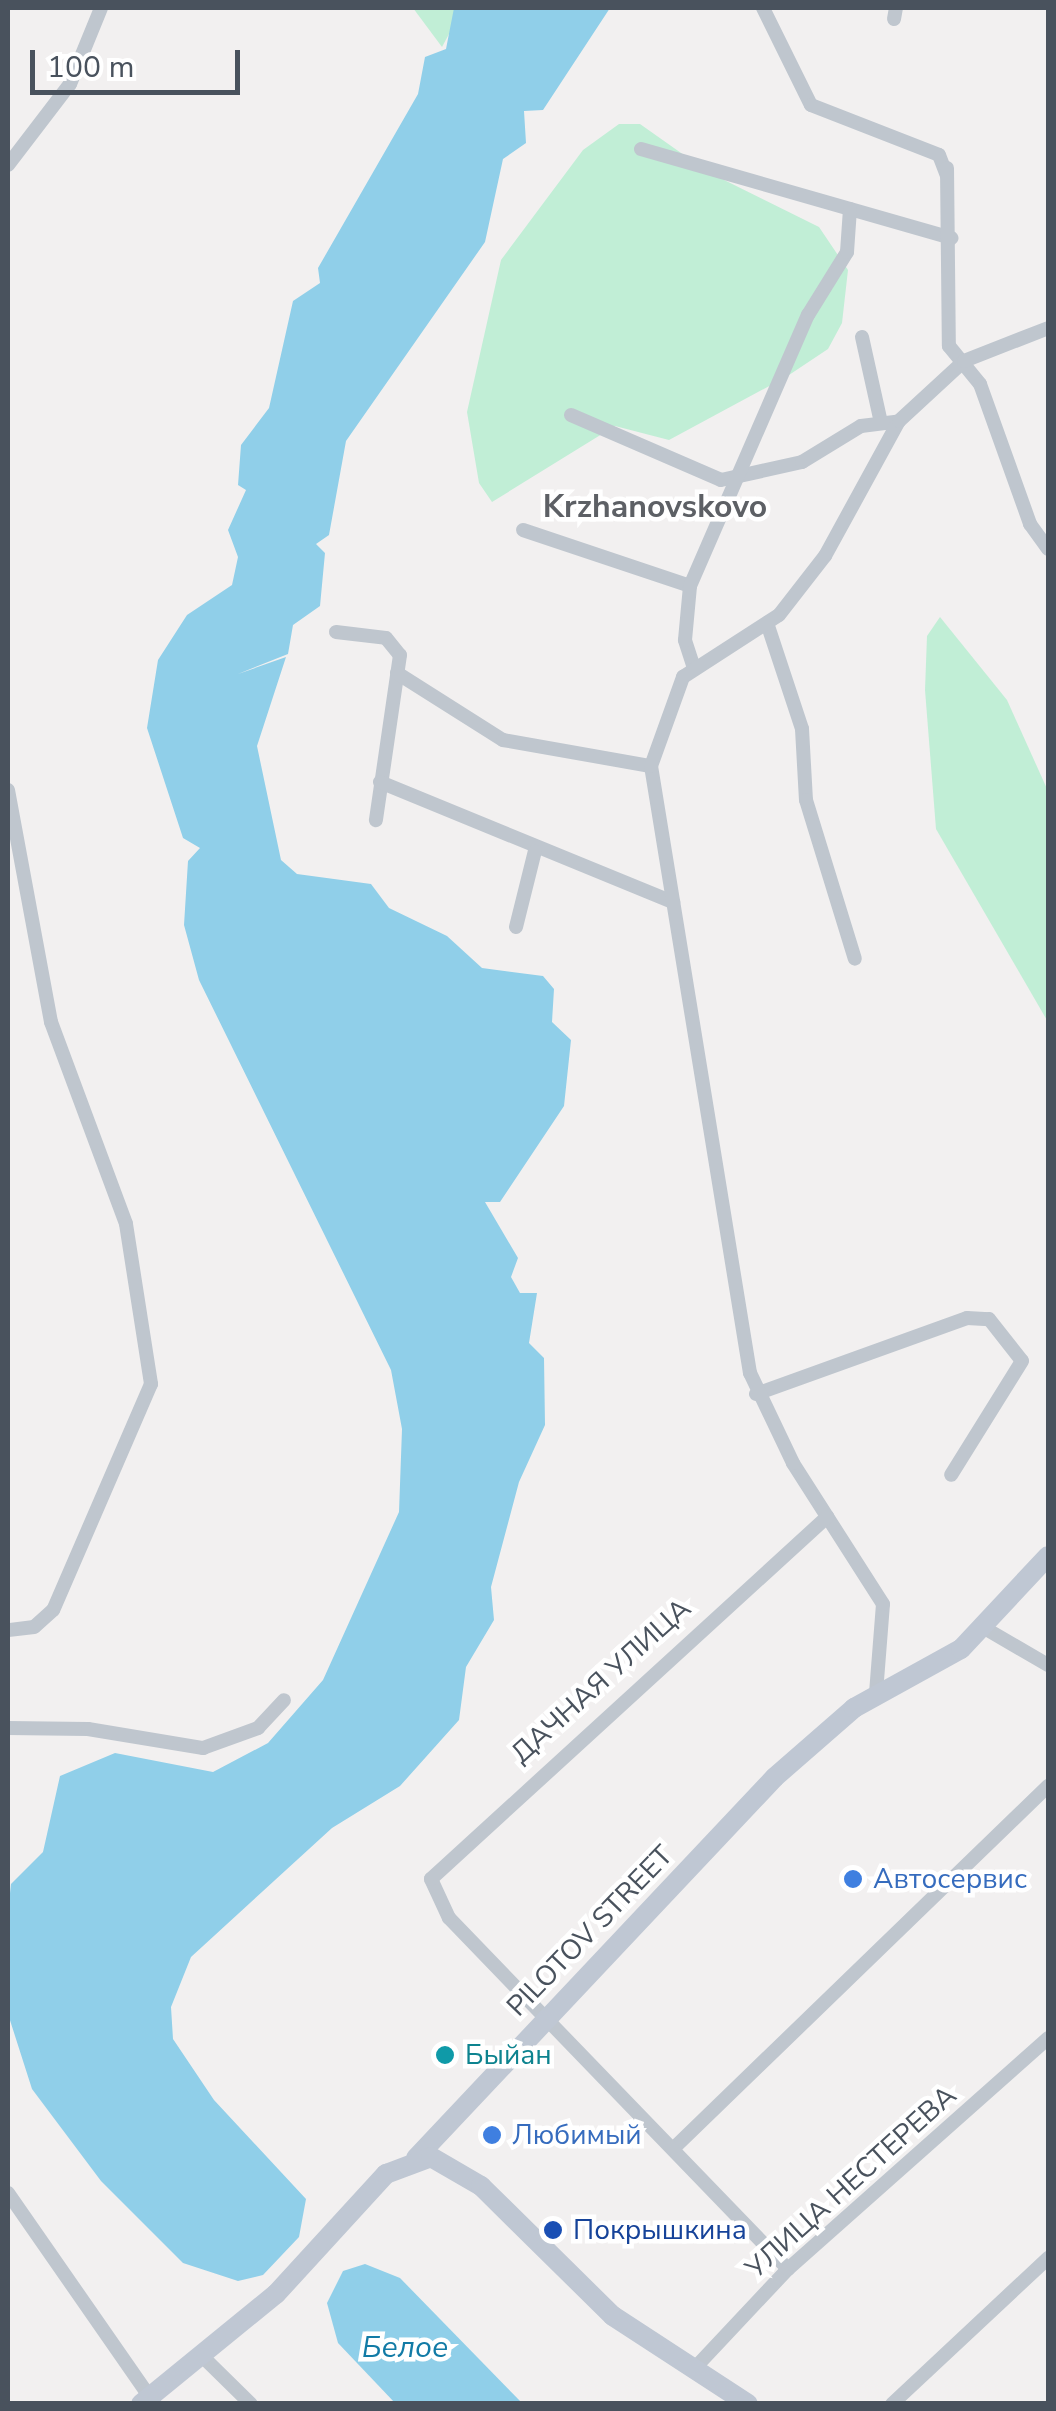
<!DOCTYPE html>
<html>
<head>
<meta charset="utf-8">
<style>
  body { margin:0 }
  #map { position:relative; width:1056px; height:2411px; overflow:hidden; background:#f2f0f0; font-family:"Nunito Sans",sans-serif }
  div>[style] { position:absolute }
  .green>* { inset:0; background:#c1eed6 }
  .water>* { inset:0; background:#90cfe9 }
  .street>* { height:14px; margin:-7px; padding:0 7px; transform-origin:7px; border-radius:7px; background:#bfc6ce }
  .secondary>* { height:20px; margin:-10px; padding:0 10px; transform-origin:10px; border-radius:10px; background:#bfc7d3 }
  .dots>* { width:28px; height:28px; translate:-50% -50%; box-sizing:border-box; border:5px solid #fff; border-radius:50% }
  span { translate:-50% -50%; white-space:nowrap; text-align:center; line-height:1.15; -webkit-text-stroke:9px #fff; paint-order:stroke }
  .street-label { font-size:28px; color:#49525d }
  .shop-label { font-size:28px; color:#366cbe }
  .left { translate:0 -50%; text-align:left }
  .culture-label { font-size:28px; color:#0d838f }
  .transit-label { font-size:28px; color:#164399 }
  .water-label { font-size:30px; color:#127ba6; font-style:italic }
  .quarter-label { font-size:32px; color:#5d6065; font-weight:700 }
  .frame { position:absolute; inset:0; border:10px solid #49525d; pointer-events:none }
  .scale { position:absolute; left:30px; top:50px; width:210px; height:45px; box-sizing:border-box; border:5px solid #49525d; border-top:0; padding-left:12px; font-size:30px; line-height:35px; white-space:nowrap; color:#49525d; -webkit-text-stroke:8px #fff; paint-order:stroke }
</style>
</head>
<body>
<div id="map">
  <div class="green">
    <i style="clip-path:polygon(413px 8px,463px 8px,442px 47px)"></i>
    <i style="clip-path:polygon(619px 124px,640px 124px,708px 172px,819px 227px,848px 270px,842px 323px,828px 349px,786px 377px,669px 440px,615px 426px,492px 502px,479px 483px,467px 412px,501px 260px,583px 150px)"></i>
    <i style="clip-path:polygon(940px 617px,1007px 700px,1048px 791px,1048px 1022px,936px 829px,925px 690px,927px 636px)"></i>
  </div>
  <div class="water">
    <i style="clip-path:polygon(454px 8px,610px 8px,543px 110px,524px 111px,526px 143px,503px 159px,485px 242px,346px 441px,329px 535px,316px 544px,325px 553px,320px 606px,293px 625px,288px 654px,238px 674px,286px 657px,257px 746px,281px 860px,297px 874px,371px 884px,389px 908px,447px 936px,482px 968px,543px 976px,554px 989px,552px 1022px,571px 1040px,564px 1106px,500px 1202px,485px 1202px,518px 1258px,511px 1277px,520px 1293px,537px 1293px,529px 1343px,544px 1358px,545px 1425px,519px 1482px,491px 1587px,494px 1620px,466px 1667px,459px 1720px,400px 1786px,332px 1828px,191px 1957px,171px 2007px,173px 2039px,214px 2100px,306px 2199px,299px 2237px,263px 2275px,238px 2281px,183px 2263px,101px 2181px,32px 2089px,8px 2014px,8px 1911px,11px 1884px,43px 1852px,60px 1776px,115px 1753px,213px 1772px,268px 1743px,323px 1680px,399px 1512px,402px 1429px,391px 1370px,199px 980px,184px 925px,188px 861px,200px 848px,183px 838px,147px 728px,158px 660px,187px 615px,232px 585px,238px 557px,228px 530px,246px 490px,238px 485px,241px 445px,269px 408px,293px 301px,320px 283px,318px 268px,418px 94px,425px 57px,446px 49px)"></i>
    <i style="clip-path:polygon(365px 2264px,400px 2278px,522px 2403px,395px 2403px,338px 2343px,327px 2303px,343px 2271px)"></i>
  </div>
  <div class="street">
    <i style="left:763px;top:8px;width:108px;rotate:63.7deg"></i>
    <i style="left:811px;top:105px;width:137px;rotate:21.3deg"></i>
    <i style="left:939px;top:155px;width:22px;rotate:69deg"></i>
    <i style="left:894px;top:19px;width:11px;rotate:-80deg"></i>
    <i style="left:641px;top:149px;width:323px;rotate:16deg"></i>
    <i style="left:8px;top:165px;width:102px;rotate:-52.6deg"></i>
    <i style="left:70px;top:84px;width:82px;rotate:-67.8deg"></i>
    <i style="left:947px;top:168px;width:178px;rotate:89.4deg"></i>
    <i style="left:949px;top:346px;width:49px;rotate:50.8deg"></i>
    <i style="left:980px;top:384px;width:149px;rotate:70.3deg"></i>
    <i style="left:1030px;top:524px;width:31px;rotate:54deg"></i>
    <i style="left:862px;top:337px;width:88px;rotate:77.5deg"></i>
    <i style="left:571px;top:415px;width:163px;rotate:23.4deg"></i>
    <i style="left:721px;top:480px;width:83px;rotate:-12.5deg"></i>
    <i style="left:802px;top:462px;width:69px;rotate:-31.4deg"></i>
    <i style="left:861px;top:426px;width:38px;rotate:-7deg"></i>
    <i style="left:523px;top:530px;width:176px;rotate:18.5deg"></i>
    <i style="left:768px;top:626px;width:108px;rotate:71.7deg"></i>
    <i style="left:802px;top:729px;width:71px;rotate:86.8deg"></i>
    <i style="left:806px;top:800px;width:166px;rotate:72.9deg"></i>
    <i style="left:336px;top:632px;width:50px;rotate:6.8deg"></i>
    <i style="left:386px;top:638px;width:22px;rotate:51deg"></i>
    <i style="left:400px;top:655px;width:167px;rotate:98.3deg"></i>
    <i style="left:693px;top:665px;width:26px;rotate:-108deg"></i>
    <i style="left:685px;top:640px;width:54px;rotate:-84.7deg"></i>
    <i style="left:690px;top:586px;width:296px;rotate:-66.5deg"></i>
    <i style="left:808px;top:315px;width:74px;rotate:-58.2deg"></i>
    <i style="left:847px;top:252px;width:43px;rotate:-86deg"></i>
    <i style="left:397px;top:673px;width:125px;rotate:32.3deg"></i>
    <i style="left:503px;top:740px;width:150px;rotate:10deg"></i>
    <i style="left:380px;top:782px;width:317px;rotate:22.3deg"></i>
    <i style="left:8px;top:790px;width:236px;rotate:79.5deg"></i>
    <i style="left:51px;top:1022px;width:215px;rotate:69.6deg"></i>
    <i style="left:126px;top:1224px;width:162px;rotate:81.1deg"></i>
    <i style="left:151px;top:1384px;width:246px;rotate:113.4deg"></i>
    <i style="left:53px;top:1610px;width:25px;rotate:138deg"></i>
    <i style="left:34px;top:1627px;width:26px;rotate:173deg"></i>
    <i style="left:516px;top:927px;width:78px;rotate:-76deg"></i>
    <i style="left:756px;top:1394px;width:224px;rotate:-19.8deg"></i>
    <i style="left:967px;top:1318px;width:22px;rotate:3deg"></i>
    <i style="left:989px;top:1319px;width:53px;rotate:51.8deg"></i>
    <i style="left:1022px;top:1361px;width:134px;rotate:121.9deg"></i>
    <i style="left:981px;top:1626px;width:78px;rotate:30.2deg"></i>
    <i style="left:876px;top:1693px;width:89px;rotate:-85.5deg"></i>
    <i style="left:883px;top:1604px;width:167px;rotate:-122.6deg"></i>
    <i style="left:793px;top:1463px;width:100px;rotate:-115.5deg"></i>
    <i style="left:750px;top:1373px;width:615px;rotate:-99.26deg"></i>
    <i style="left:651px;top:766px;width:95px;rotate:-70.2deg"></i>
    <i style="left:683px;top:677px;width:114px;rotate:-32.9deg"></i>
    <i style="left:779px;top:615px;width:75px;rotate:-52.1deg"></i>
    <i style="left:825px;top:556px;width:154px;rotate:-61.3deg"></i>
    <i style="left:899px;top:421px;width:88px;rotate:-42.7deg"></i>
    <i style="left:964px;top:361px;width:90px;rotate:-21.4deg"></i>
    <i style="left:8px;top:1728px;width:80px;rotate:0.7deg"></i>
    <i style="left:88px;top:1729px;width:117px;rotate:9.4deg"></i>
    <i style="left:203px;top:1748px;width:59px;rotate:-20deg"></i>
    <i style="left:258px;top:1728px;width:38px;rotate:-47deg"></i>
    <i style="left:676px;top:2146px;width:518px;rotate:-44.06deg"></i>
    <i style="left:8px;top:2193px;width:256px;rotate:55.2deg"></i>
    <i style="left:788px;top:2269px;width:488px;rotate:-134deg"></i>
    <i style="left:449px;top:1918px;width:43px;rotate:-114.8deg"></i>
    <i style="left:431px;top:1879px;width:537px;rotate:-42.43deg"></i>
    <i style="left:203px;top:2357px;width:67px;rotate:44.4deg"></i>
    <i style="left:693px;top:2370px;width:139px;rotate:-46.8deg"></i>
    <i style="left:788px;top:2269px;width:348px;rotate:-41.6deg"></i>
    <i style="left:892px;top:2404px;width:214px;rotate:-43.1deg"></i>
  </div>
  <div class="secondary">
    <i style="left:416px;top:2158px;width:523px;rotate:-46.7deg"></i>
    <i style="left:775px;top:1777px;width:105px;rotate:-41.1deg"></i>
    <i style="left:854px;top:1708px;width:122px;rotate:-28.9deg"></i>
    <i style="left:961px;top:1649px;width:127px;rotate:-46.9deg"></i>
    <i style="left:141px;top:2404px;width:174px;rotate:-39.2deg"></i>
    <i style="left:276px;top:2294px;width:163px;rotate:-47.5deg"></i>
    <i style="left:386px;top:2174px;width:48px;rotate:-20.7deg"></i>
    <i style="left:431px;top:2157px;width:58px;rotate:30.1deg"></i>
    <i style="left:481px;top:2186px;width:185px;rotate:44.6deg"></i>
    <i style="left:613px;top:2316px;width:161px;rotate:33.1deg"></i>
  </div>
  <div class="dots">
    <i style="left:853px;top:1879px;background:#3f7fe0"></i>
    <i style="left:445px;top:2055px;background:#0f9aa8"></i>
    <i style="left:492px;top:2135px;background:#3f7fe0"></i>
    <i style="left:553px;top:2230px;background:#1a4fb4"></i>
  </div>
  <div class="street-label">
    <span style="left:601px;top:1681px;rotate:-42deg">ДАЧНАЯ УЛИЦА</span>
    <span style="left:590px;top:1931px;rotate:-46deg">PILOTOV STREET</span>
    <span style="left:851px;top:2182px;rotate:-42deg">УЛИЦА НЕСТЕРЕВА</span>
  </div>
  <div class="shop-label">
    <span class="left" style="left:873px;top:1879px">Автосервис</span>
    <span class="left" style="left:512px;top:2135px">Любимый</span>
  </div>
  <div class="culture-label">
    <span class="left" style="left:465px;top:2055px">Быйан</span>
  </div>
  <div class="transit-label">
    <span class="left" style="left:573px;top:2230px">Покрышкина</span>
  </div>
  <div class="water-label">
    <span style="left:405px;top:2348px">Белое</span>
  </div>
  <div class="quarter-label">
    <span style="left:655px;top:507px">Krzhanovskovo</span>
  </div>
  <div class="frame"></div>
  <div class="scale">100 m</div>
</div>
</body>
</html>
